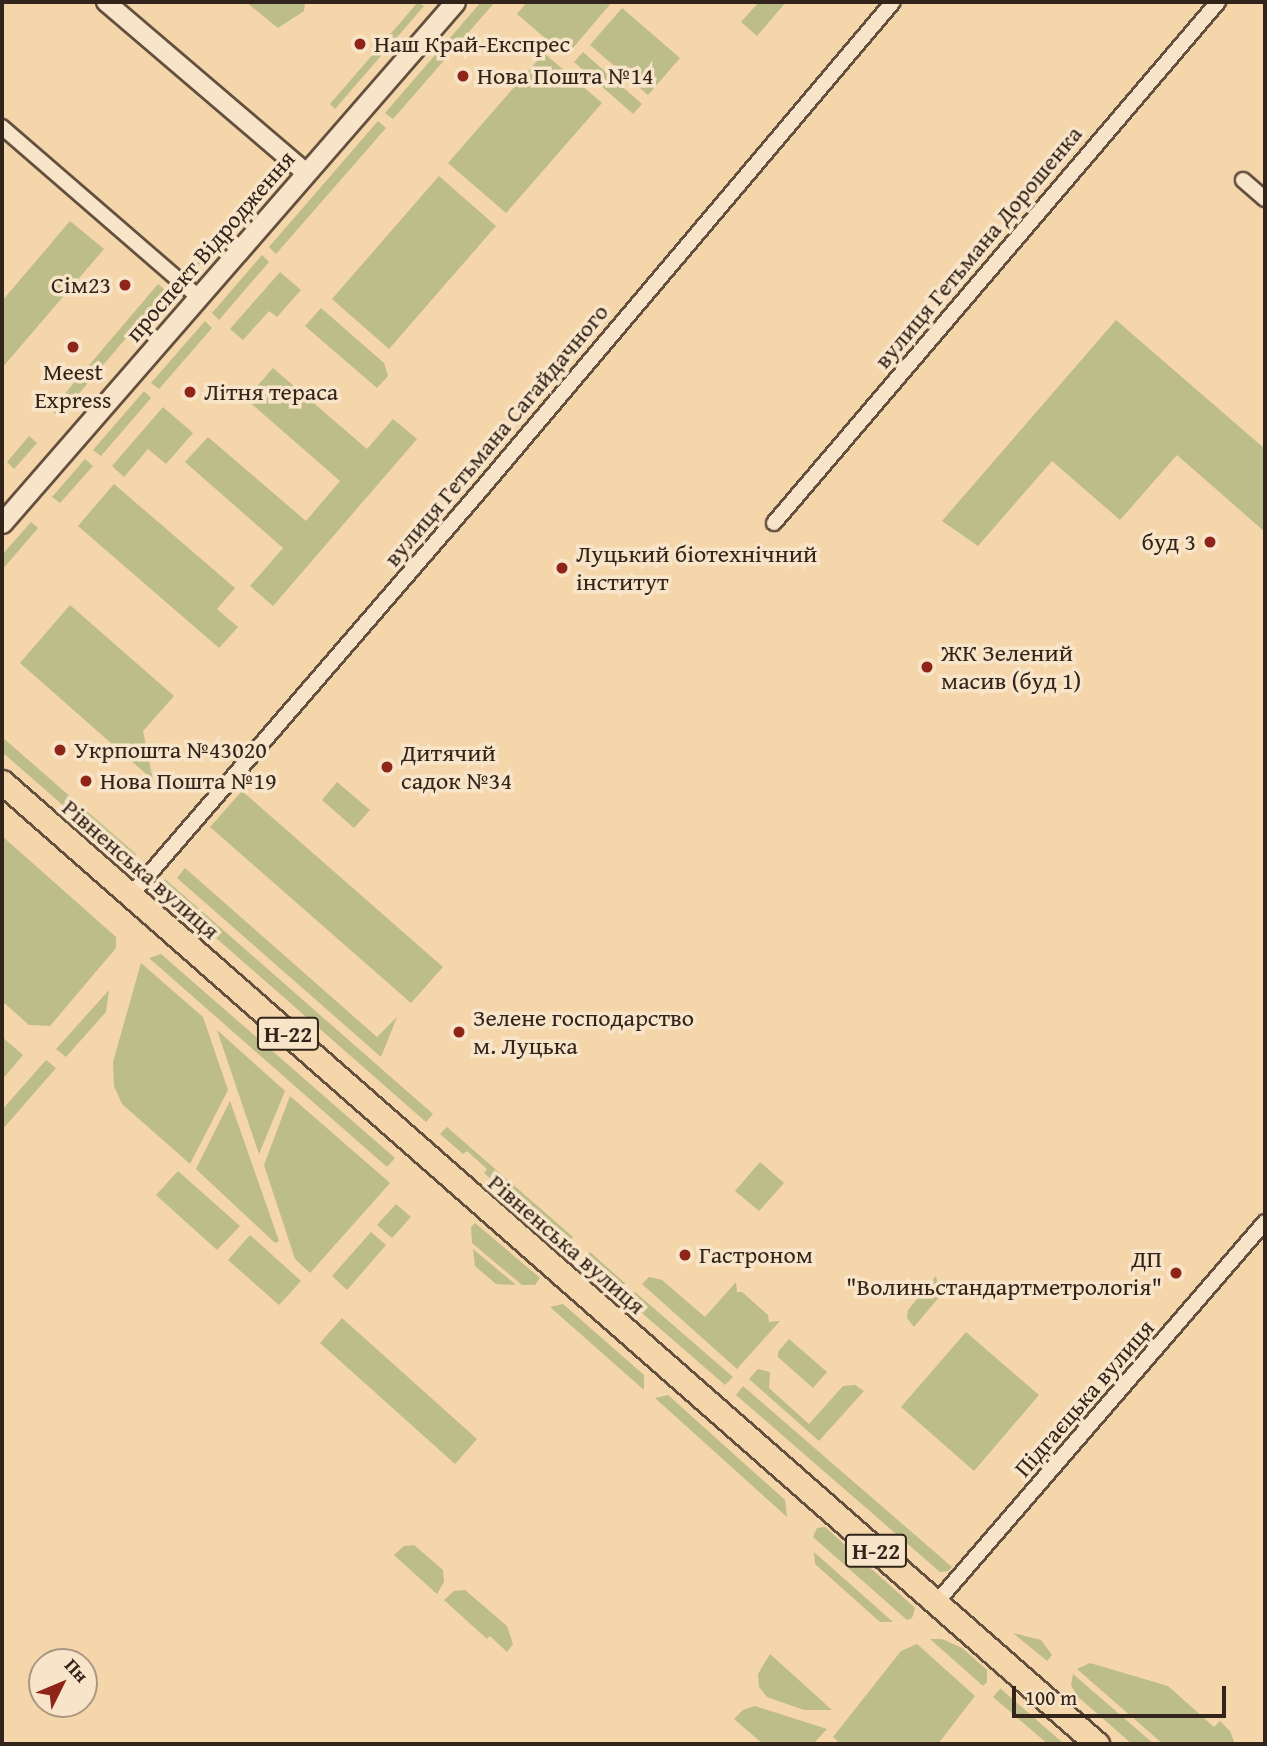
<!DOCTYPE html>
<html>
<head>
<meta charset="utf-8">
<style>
  body { margin:0 }
  #map { position:relative; width:1267px; height:1746px; overflow:hidden; background:#f5d5aa; font-family:"Gentium Book Plus",serif }
  div>[style] { position:absolute }
  .green>* { inset:0; background:#bcbd88 }
  .roads { filter:drop-shadow(2px 0 #63503e) drop-shadow(-2px 0 #63503e) drop-shadow(0 2px #63503e) drop-shadow(0 -2px #63503e) }
  .minor>* { height:14px; margin:-7px; padding:0 7px; transform-origin:7px; border-radius:7px; background:#f8e4c8 }
  .tertiary>* { height:18px; margin:-9px; padding:0 9px; transform-origin:9px; border-radius:9px; background:#f8e4c8 }
  .secondary>* { height:19px; margin:-9.5px; padding:0 9.5px; transform-origin:9.5px; border-radius:9.5px; background:#f8e4c8 }
  .primary>* { height:23px; margin:-11.5px; padding:0 11.5px; transform-origin:11.5px; border-radius:11.5px; background:#f5d5aa }
  .dots>* { width:19px; height:19px; translate:-50% -50%; box-sizing:border-box; border:4px solid #f8e4c8; border-radius:50% }
  span { translate:-50% -50%; white-space:nowrap; text-align:center; line-height:1.15; -webkit-text-stroke:7px #f8e4c8; paint-order:stroke }
  .shield-label span { padding:2px 5px; background:#f8e4c8; border:2px solid; border-radius:5px; -webkit-text-stroke-width:0 }
  .shield-label { font-size:23px; color:#32241a; font-weight:700 }
  .poi-label { font-size:24px; color:#32241a }
  .left { translate:0 -50%; text-align:left }
  .right { translate:-100% -50%; text-align:right }
  .street-label { font-size:24px; color:#32241a }
  .frame { position:absolute; inset:0; border:4px solid #32241a; pointer-events:none }
  .north { position:absolute; left:28px; top:1648px; width:70px; height:70px; box-sizing:border-box; background:#f8e4c8; border:2px solid #a99782; border-radius:50%; rotate:47deg; font-size:19px; font-weight:700; line-height:28px; text-align:center; color:#32241a }
  .north::after { content:''; display:block; margin:auto; width:24px; height:32px; background:#8f2418; clip-path:polygon(50% 0,100% 100%,50% 72%,0 100%) }
  .scale { position:absolute; left:1012px; top:1686px; width:214px; height:32px; box-sizing:border-box; border:4px solid #32241a; border-top:0; padding-left:9px; font-size:21px; line-height:24px; white-space:nowrap; color:#32241a; -webkit-text-stroke:5px #f8e4c8; paint-order:stroke }
</style>
</head>
<body>
<div id="map">
  <div class="green">
    <i style="clip-path:polygon(246px 2px,305px 2px,304px 11px,278px 28px)"></i>
    <i style="clip-path:polygon(418px 2px,424px 6px,335px 109px,330px 104px)"></i>
    <i style="clip-path:polygon(481px 2px,495px 2px,393px 119px,385px 113px)"></i>
    <i style="clip-path:polygon(527px 2px,612px 2px,566px 56px,517px 14px)"></i>
    <i style="clip-path:polygon(759px 2px,786px 2px,757px 36px,741px 22px)"></i>
    <i style="clip-path:polygon(622px 8px,680px 58px,648px 95px,590px 45px)"></i>
    <i style="clip-path:polygon(583px 52px,642px 104px,633px 114px,574px 62px)"></i>
    <i style="clip-path:polygon(544px 53px,602px 103px,506px 213px,448px 163px)"></i>
    <i style="clip-path:polygon(378px 121px,386px 128px,276px 254px,269px 247px)"></i>
    <i style="clip-path:polygon(277px 165px,282px 169px,190px 275px,185px 271px)"></i>
    <i style="clip-path:polygon(439px 176px,496px 226px,389px 349px,332px 299px)"></i>
    <i style="clip-path:polygon(70px 221px,104px 249px,2px 368px,2px 301px)"></i>
    <i style="clip-path:polygon(262px 255px,269px 262px,219px 320px,212px 313px)"></i>
    <i style="clip-path:polygon(280px 272px,301px 290px,277px 317px,269px 311px,243px 340px,230px 329px)"></i>
    <i style="clip-path:polygon(158px 284px,166px 291px,59px 417px,51px 410px)"></i>
    <i style="clip-path:polygon(321px 308px,384px 363px,388px 376px,377px 388px,305px 326px)"></i>
    <i style="clip-path:polygon(1116px 320px,1265px 449px,1265px 532px,1177px 455px,1120px 520px,1052px 461px,978px 546px,942px 521px)"></i>
    <i style="clip-path:polygon(205px 321px,212px 328px,159px 389px,151px 383px)"></i>
    <i style="clip-path:polygon(273px 368px,367px 449px,393px 419px,417px 439px,273px 606px,250px 586px,283px 548px,185px 462px,208px 437px,306px 521px,340px 481px,246px 399px)"></i>
    <i style="clip-path:polygon(144px 391px,151px 398px,101px 456px,93px 450px)"></i>
    <i style="clip-path:polygon(163px 407px,193px 433px,166px 464px,148px 449px,124px 477px,112px 466px)"></i>
    <i style="clip-path:polygon(29px 436px,37px 443px,14px 469px,7px 462px)"></i>
    <i style="clip-path:polygon(85px 459px,93px 466px,60px 503px,52px 497px)"></i>
    <i style="clip-path:polygon(114px 484px,235px 588px,217px 609px,238px 627px,219px 648px,78px 526px)"></i>
    <i style="clip-path:polygon(31px 522px,38px 528px,2px 570px,2px 555px)"></i>
    <i style="clip-path:polygon(70px 605px,174px 696px,143px 731px,153px 780px,20px 663px)"></i>
    <i style="clip-path:polygon(2px 737px,136px 854px,135px 864px,129px 863px,2px 752px)"></i>
    <i style="clip-path:polygon(337px 782px,370px 810px,354px 828px,322px 800px)"></i>
    <i style="clip-path:polygon(242px 791px,443px 967px,411px 1003px,210px 827px)"></i>
    <i style="clip-path:polygon(2px 836px,116px 937px,116px 948px,50px 1026px,29px 1025px,2px 1001px)"></i>
    <i style="clip-path:polygon(185px 868px,377px 1037px,397px 1017px,381px 1057px,177px 878px)"></i>
    <i style="clip-path:polygon(165px 879px,433px 1114px,426px 1122px,158px 887px)"></i>
    <i style="clip-path:polygon(161px 954px,395px 1158px,387px 1167px,149px 958px)"></i>
    <i style="clip-path:polygon(141px 963px,203px 1017px,228px 1090px,190px 1164px,122px 1104px,114px 1086px,113px 1062px)"></i>
    <i style="clip-path:polygon(109px 990px,106px 1012px,66px 1057px,56px 1049px)"></i>
    <i style="clip-path:polygon(217px 1030px,285px 1091px,259px 1154px)"></i>
    <i style="clip-path:polygon(2px 1037px,23px 1055px,2px 1080px)"></i>
    <i style="clip-path:polygon(46px 1060px,56px 1068px,2px 1130px,2px 1110px)"></i>
    <i style="clip-path:polygon(290px 1096px,390px 1183px,310px 1273px,295px 1259px,264px 1165px)"></i>
    <i style="clip-path:polygon(230px 1101px,279px 1241px,275px 1243px,196px 1169px)"></i>
    <i style="clip-path:polygon(447px 1127px,573px 1237px,566px 1245px,484px 1173px,487px 1169px,467px 1151px,463px 1154px,440px 1134px)"></i>
    <i style="clip-path:polygon(760px 1162px,784px 1183px,759px 1211px,735px 1191px)"></i>
    <i style="clip-path:polygon(178px 1171px,240px 1226px,217px 1250px,156px 1195px)"></i>
    <i style="clip-path:polygon(396px 1204px,411px 1217px,392px 1238px,377px 1225px)"></i>
    <i style="clip-path:polygon(475px 1223px,540px 1278px,535px 1285px,522px 1285px,472px 1243px,471px 1227px)"></i>
    <i style="clip-path:polygon(371px 1232px,386px 1245px,347px 1290px,332px 1276px)"></i>
    <i style="clip-path:polygon(250px 1235px,301px 1281px,279px 1305px,228px 1260px)"></i>
    <i style="clip-path:polygon(473px 1249px,516px 1285px,496px 1284px,475px 1266px)"></i>
    <i style="clip-path:polygon(590px 1252px,627px 1285px,617px 1290px,583px 1260px)"></i>
    <i style="clip-path:polygon(936px 1276px,940px 1296px,914px 1327px,907px 1318px,908px 1310px)"></i>
    <i style="clip-path:polygon(649px 1277px,662px 1280px,705px 1317px,736px 1282px,737px 1292px,742px 1292px,768px 1315px,769px 1322px,780px 1321px,737px 1369px,642px 1284px)"></i>
    <i style="clip-path:polygon(635px 1292px,733px 1377px,725px 1385px,627px 1300px)"></i>
    <i style="clip-path:polygon(563px 1304px,644px 1375px,644px 1390px,550px 1307px)"></i>
    <i style="clip-path:polygon(342px 1318px,477px 1439px,455px 1464px,320px 1343px)"></i>
    <i style="clip-path:polygon(966px 1332px,1039px 1395px,974px 1471px,901px 1407px)"></i>
    <i style="clip-path:polygon(789px 1339px,827px 1372px,813px 1388px,778px 1357px,778px 1352px)"></i>
    <i style="clip-path:polygon(758px 1369px,770px 1372px,769px 1388px,809px 1424px,843px 1386px,855px 1385px,864px 1391px,819px 1441px,749px 1379px)"></i>
    <i style="clip-path:polygon(743px 1386px,952px 1567px,948px 1571px,940px 1572px,736px 1395px)"></i>
    <i style="clip-path:polygon(668px 1395px,785px 1500px,787px 1517px,655px 1398px)"></i>
    <i style="clip-path:polygon(825px 1527px,915px 1608px,912px 1618px,907px 1620px,813px 1537px,817px 1528px)"></i>
    <i style="clip-path:polygon(414px 1545px,443px 1570px,444px 1582px,437px 1594px,394px 1555px,404px 1546px)"></i>
    <i style="clip-path:polygon(814px 1552px,893px 1622px,880px 1622px,815px 1564px)"></i>
    <i style="clip-path:polygon(465px 1590px,507px 1626px,513px 1644px,507px 1652px,490px 1636px,487px 1639px,444px 1600px,454px 1591px)"></i>
    <i style="clip-path:polygon(1013px 1633px,1041px 1640px,1052px 1655px,1047px 1661px)"></i>
    <i style="clip-path:polygon(930px 1639px,942px 1639px,962px 1648px,987px 1670px,987px 1682px,983px 1686px)"></i>
    <i style="clip-path:polygon(917px 1644px,975px 1696px,938px 1744px,841px 1744px,833px 1737px,901px 1651px)"></i>
    <i style="clip-path:polygon(770px 1654px,832px 1710px,804px 1710px,767px 1697px,759px 1687px,758px 1674px)"></i>
    <i style="clip-path:polygon(1090px 1663px,1168px 1686px,1214px 1727px,1220px 1721px,1230px 1731px,1235px 1744px,1163px 1744px,1077px 1669px)"></i>
    <i style="clip-path:polygon(1073px 1674px,1154px 1744px,1132px 1744px,1077px 1696px,1071px 1685px)"></i>
    <i style="clip-path:polygon(1001px 1688px,1001px 1689px,1064px 1744px,1048px 1744px,993px 1697px)"></i>
    <i style="clip-path:polygon(755px 1706px,827px 1729px,813px 1744px,763px 1744px,734px 1719px,743px 1710px)"></i>
  </div>
  <div class="roads">
    <div class="minor">
      <i style="left:2px;top:127px;width:259px;rotate:40.9deg"></i>
      <i style="left:1243px;top:180px;width:29px;rotate:41deg"></i>
      <i style="left:774px;top:523px;width:685px;rotate:-49.56deg"></i>
      <i style="left:131px;top:895px;width:532px;rotate:-49.19deg"></i>
      <i style="left:479px;top:492px;width:641px;rotate:-49.81deg"></i>
      <i style="left:936px;top:1603px;width:503px;rotate:-49.19deg"></i>
    </div>
    <div class="tertiary">
      <i style="left:106px;top:2px;width:263px;rotate:40.5deg"></i>
    </div>
    <div class="secondary">
      <i style="left:2px;top:523px;width:690px;rotate:-48.99deg"></i>
    </div>
    <div class="primary">
      <i style="left:2px;top:782px;width:1458px;rotate:41.3deg"></i>
    </div>
  </div>
  <div class="dots">
    <i style="left:360px;top:44px;background:#8f2418"></i>
    <i style="left:463px;top:76px;background:#8f2418"></i>
    <i style="left:125px;top:285px;background:#8f2418"></i>
    <i style="left:73px;top:347px;background:#8f2418"></i>
    <i style="left:190px;top:392px;background:#8f2418"></i>
    <i style="left:1210px;top:542px;background:#8f2418"></i>
    <i style="left:562px;top:568px;background:#8f2418"></i>
    <i style="left:927px;top:667px;background:#8f2418"></i>
    <i style="left:60px;top:750px;background:#8f2418"></i>
    <i style="left:387px;top:767px;background:#8f2418"></i>
    <i style="left:86px;top:781px;background:#8f2418"></i>
    <i style="left:459px;top:1032px;background:#8f2418"></i>
    <i style="left:685px;top:1255px;background:#8f2418"></i>
    <i style="left:1176px;top:1273px;background:#8f2418"></i>
  </div>
  <div class="shield-label">
    <span style="left:288px;top:1034px">Н-22</span>
    <span style="left:876px;top:1551px">Н-22</span>
  </div>
  <div class="poi-label">
    <span class="left" style="left:374px;top:44px">Наш Край-Експрес</span>
    <span class="left" style="left:477px;top:76px">Нова Пошта №14</span>
    <span class="right" style="left:111px;top:285px">Сім23</span>
    <span style="left:73px;top:386px">Meest<br>Express</span>
    <span class="left" style="left:204px;top:392px">Літня тераса</span>
    <span class="right" style="left:1196px;top:542px">буд 3</span>
    <span class="left" style="left:576px;top:568px">Луцький біотехнічний<br>інститут</span>
    <span class="left" style="left:941px;top:667px">ЖК Зелений<br>масив (буд 1)</span>
    <span class="left" style="left:74px;top:750px">Укрпошта №43020</span>
    <span class="left" style="left:401px;top:767px">Дитячий<br>садок №34</span>
    <span class="left" style="left:100px;top:781px">Нова Пошта №19</span>
    <span class="left" style="left:473px;top:1032px">Зелене господарство<br>м. Луцька</span>
    <span class="left" style="left:699px;top:1255px">Гастроном</span>
    <span class="right" style="left:1162px;top:1273px">ДП<br>"Волиньстандартметрологія"</span>
  </div>
  <div class="street-label">
    <span style="left:210px;top:246px;rotate:-49deg">проспект Відродження</span>
    <span style="left:978px;top:247px;rotate:-50deg">вулиця Гетьмана Дорошенка</span>
    <span style="left:496px;top:435px;rotate:-50deg">вулиця Гетьмана Сагайдачного</span>
    <span style="left:141px;top:869px;rotate:41deg">Рівненська вулиця</span>
    <span style="left:567px;top:1244px;rotate:41deg">Рівненська вулиця</span>
    <span style="left:1084px;top:1398px;rotate:-49deg">Підгаєцька вулиця</span>
  </div>
  <div class="frame"></div>
  <div class="north">Пн</div>
  <div class="scale">100 m</div>
</div>
</body>
</html>
